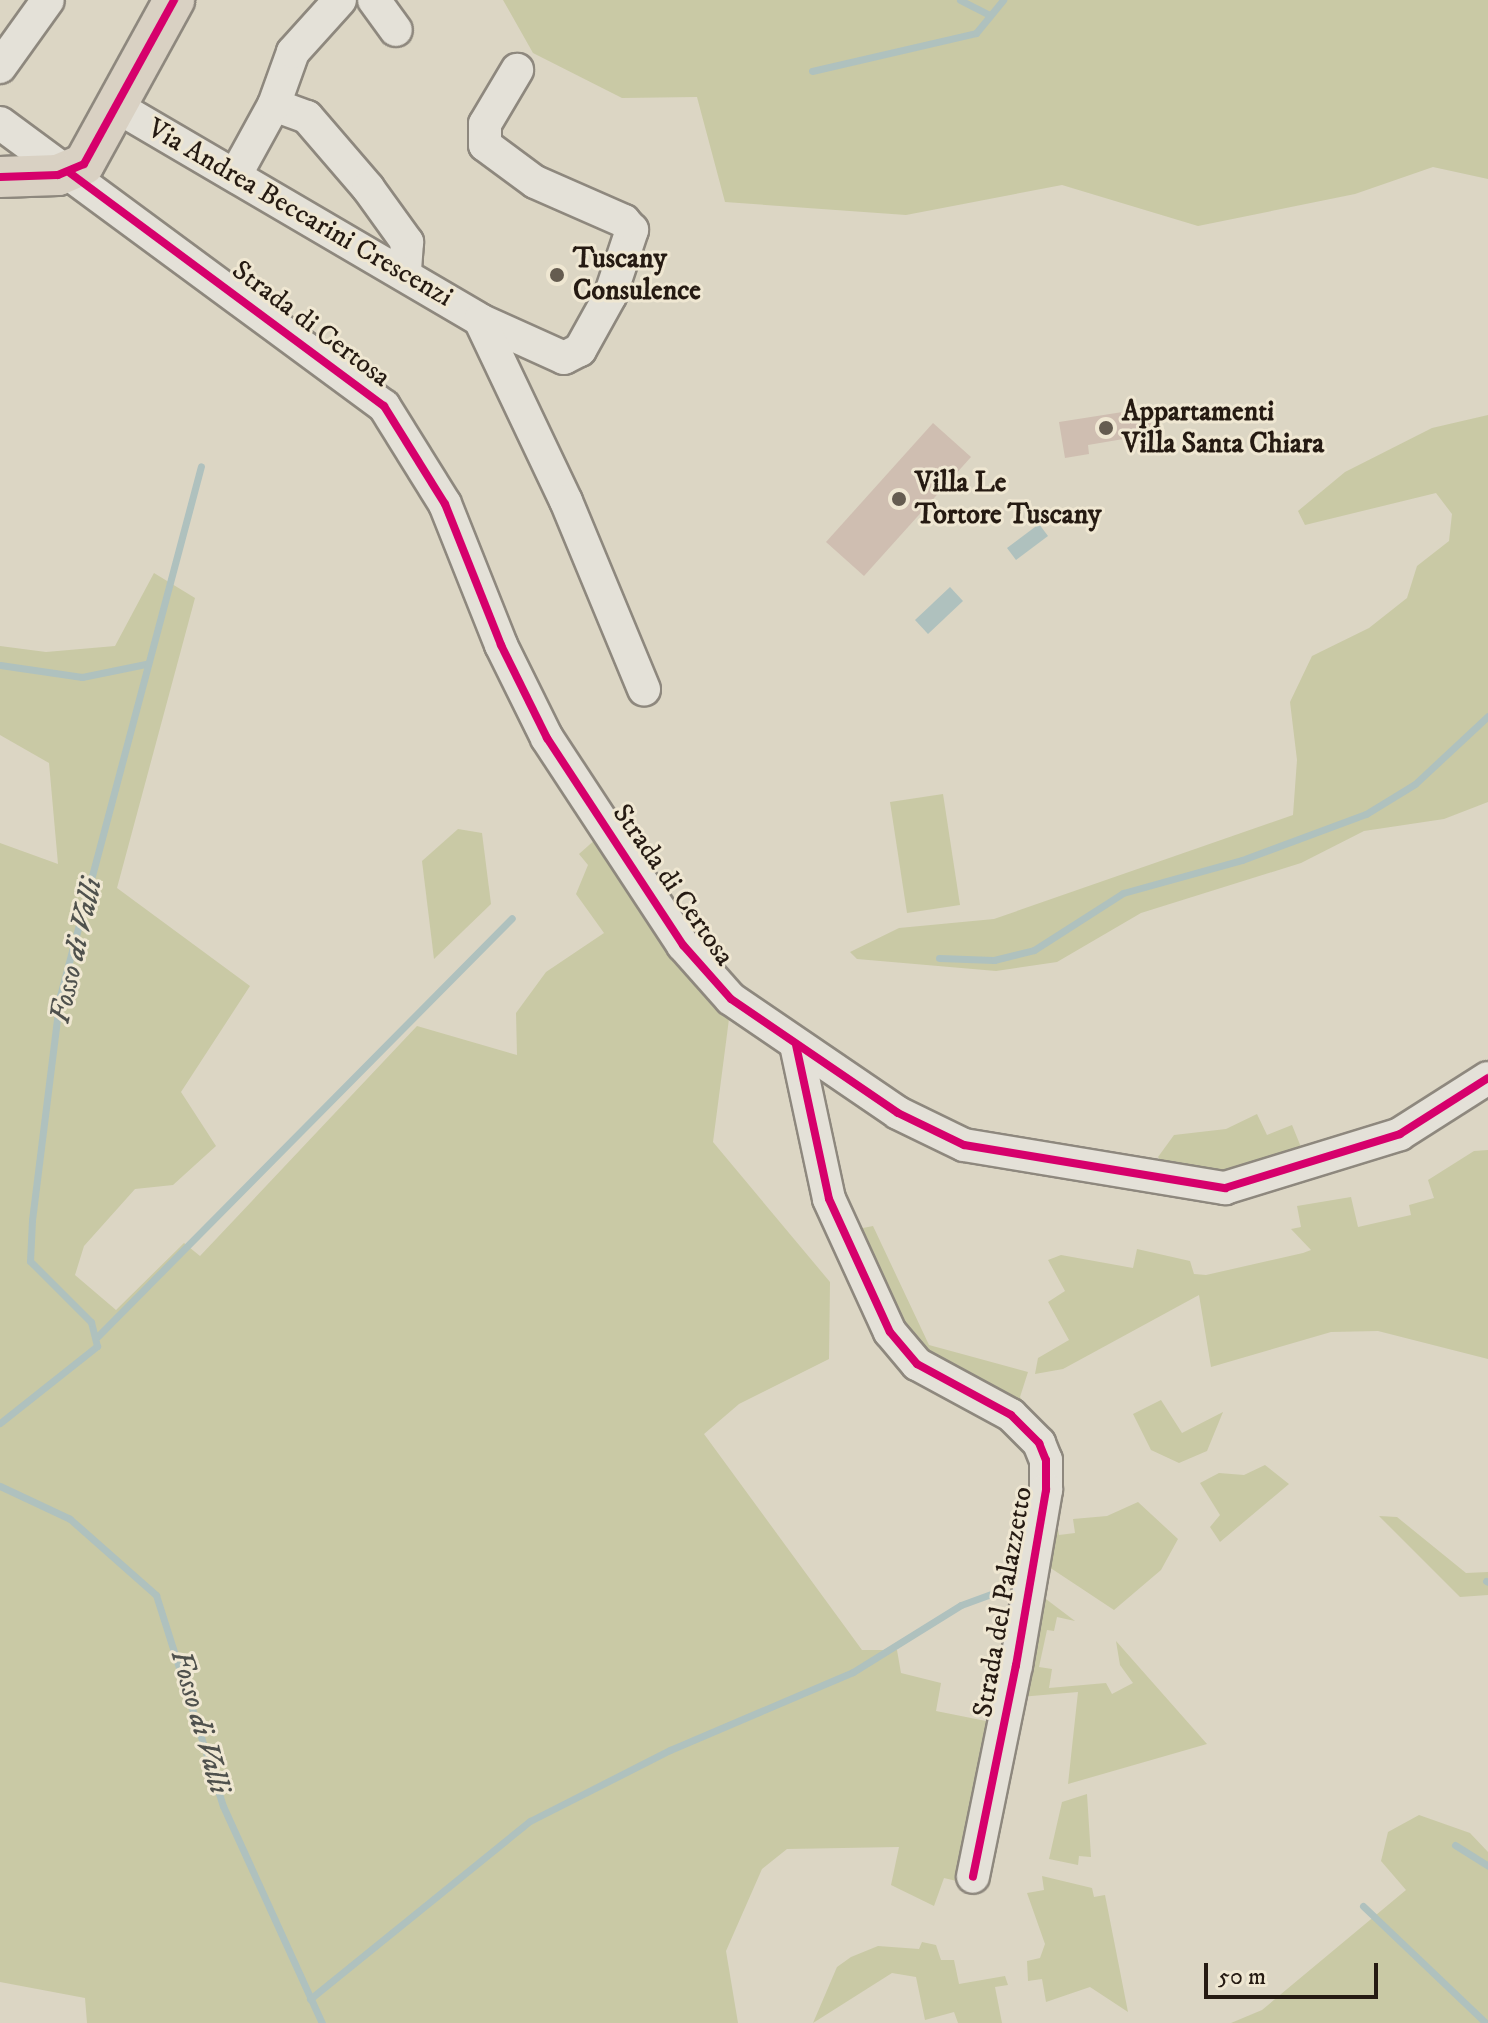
<!DOCTYPE html>
<html>
<head>
<meta charset="utf-8">
<style>
  body { margin:0 }
  #map { position:relative; width:1488px; height:2023px; overflow:hidden; background:#dcd6c4; font-family:"IM FELL DW Pica",serif }
  div>[style] { position:absolute }
  .green>* { inset:0; background:#c9c9a5 }
  .water>* { inset:0; background:#afc1be }
  .stream>* { height:7px; margin:-3.5px; padding:0 3.5px; transform-origin:3.5px; border-radius:3.5px; background:#afc1be }
  .building>* { inset:0; background:#cfbeb1 }
  .roads { filter:drop-shadow(2px 0 #8e887e) drop-shadow(-2px 0 #8e887e) drop-shadow(0 2px #8e887e) drop-shadow(0 -2px #8e887e) }
  .minor>* { height:32px; margin:-16px; padding:0 16px; transform-origin:16px; border-radius:16px; background:#e4e1d8 }
  .major>* { height:40px; margin:-20px; padding:0 20px; transform-origin:20px; border-radius:20px; background:#d9d1c3 }
  .cycleway>* { height:8px; margin:-4px; padding:0 4px; transform-origin:4px; border-radius:4px; background:#d6006c }
  .dots>* { width:22px; height:22px; translate:-50% -50%; box-sizing:border-box; border:4px solid #efe7d2; border-radius:50% }
  span { translate:-50% -50%; white-space:nowrap; text-align:center; line-height:1.15; -webkit-text-stroke:6px #efe7d2; paint-order:stroke }
  .street-label { font-size:28px; color:#251a12 }
  .poi-label { font-size:28px; color:#251a12; font-weight:700 }
  .left { translate:0 -50%; text-align:left }
  .water-label { font-size:30px; color:#4f514d; font-style:italic }
  .scale { position:absolute; left:1204px; top:1963px; width:174px; height:36px; box-sizing:border-box; border:4px solid #251a12; border-top:0; padding-left:10px; font-size:24px; line-height:28px; white-space:nowrap; color:#251a12; -webkit-text-stroke:6px #efe7d2; paint-order:stroke }
</style>
</head>
<body>
<div id="map">
  <div class="green">
    <i style="clip-path:polygon(503px 0,1488px 0,1488px 179px,1433px 167px,1355px 194px,1198px 226px,1062px 185px,906px 215px,725px 202px,697px 97px,622px 98px,533px 53px)"></i>
    <i style="clip-path:polygon(1488px 415px,1488px 802px,1444px 819px,1364px 831px,1301px 863px,1141px 913px,1057px 962px,996px 971px,857px 959px,850px 952px,899px 928px,994px 919px,1293px 815px,1297px 760px,1290px 702px,1312px 656px,1369px 628px,1407px 598px,1417px 566px,1449px 541px,1452px 514px,1436px 493px,1305px 525px,1298px 511px,1345px 472px,1432px 428px)"></i>
    <i style="clip-path:polygon(154px 573px,195px 598px,117px 888px,250px 986px,181px 1092px,216px 1146px,173px 1185px,135px 1189px,84px 1246px,75px 1275px,116px 1310px,184px 1243px,200px 1256px,417px 1026px,517px 1055px,516px 1013px,546px 972px,604px 933px,576px 894px,588px 865px,579px 854px,597px 838px,674px 957px,729px 1019px,713px 1142px,830px 1282px,829px 1359px,739px 1404px,704px 1434px,862px 1650px,897px 1650px,901px 1673px,941px 1683px,936px 1711px,996px 1723px,965px 1883px,944px 1878px,934px 1906px,891px 1885px,899px 1847px,787px 1849px,762px 1869px,726px 1951px,738px 2023px,87px 2023px,85px 1998px,0 1982px,0 843px,58px 864px,49px 763px,0 735px,0 646px,46px 652px,115px 646px)"></i>
    <i style="clip-path:polygon(943px 794px,960px 905px,907px 913px,890px 802px)"></i>
    <i style="clip-path:polygon(458px 829px,482px 833px,491px 904px,434px 959px,422px 861px)"></i>
    <i style="clip-path:polygon(1257px 1114px,1267px 1135px,1292px 1125px,1303px 1152px,1222px 1172px,1165px 1168px,1158px 1157px,1174px 1135px,1226px 1129px)"></i>
    <i style="clip-path:polygon(1488px 1150px,1488px 1359px,1378px 1331px,1331px 1332px,1211px 1367px,1199px 1295px,1063px 1369px,1035px 1374px,1038px 1358px,1069px 1340px,1048px 1302px,1065px 1291px,1048px 1260px,1061px 1255px,1133px 1268px,1137px 1249px,1190px 1261px,1194px 1274px,1206px 1275px,1303px 1253px,1311px 1250px,1291px 1229px,1301px 1227px,1297px 1206px,1351px 1197px,1358px 1227px,1411px 1215px,1409px 1205px,1434px 1198px,1428px 1180px,1474px 1151px)"></i>
    <i style="clip-path:polygon(873px 1226px,929px 1345px,1028px 1372px,1020px 1397px,1040px 1427px,918px 1348px,858px 1229px)"></i>
    <i style="clip-path:polygon(1161px 1400px,1182px 1433px,1223px 1412px,1207px 1451px,1179px 1463px,1151px 1450px,1133px 1414px)"></i>
    <i style="clip-path:polygon(1265px 1465px,1289px 1484px,1220px 1542px,1210px 1527px,1220px 1515px,1200px 1483px,1219px 1473px,1244px 1475px)"></i>
    <i style="clip-path:polygon(1138px 1502px,1178px 1539px,1161px 1570px,1114px 1610px,1043px 1563px,1052px 1511px,1061px 1516px,1056px 1517px,1059px 1535px,1075px 1533px,1073px 1519px,1107px 1516px)"></i>
    <i style="clip-path:polygon(1379px 1516px,1397px 1517px,1466px 1573px,1488px 1572px,1488px 1595px,1460px 1597px)"></i>
    <i style="clip-path:polygon(1038px 1593px,1075px 1621px,1057px 1617px,1054px 1631px,1047px 1630px,1039px 1667px,1052px 1669px,1049px 1688px,1106px 1683px,1112px 1694px,1133px 1683px,1120px 1665px,1116px 1641px,1207px 1744px,1068px 1784px,1078px 1692px,1020px 1697px)"></i>
    <i style="clip-path:polygon(1087px 1794px,1091px 1857px,1079px 1856px,1078px 1865px,1049px 1859px,1062px 1802px)"></i>
    <i style="clip-path:polygon(1419px 1815px,1470px 1833px,1488px 1852px,1488px 2023px,1231px 2023px,1262px 2010px,1406px 1890px,1381px 1861px,1388px 1832px)"></i>
    <i style="clip-path:polygon(1042px 1876px,1092px 1888px,1094px 1897px,1105px 1895px,1128px 2012px,1090px 1987px,1046px 2002px,1042px 1979px,1028px 1981px,1027px 1961px,1040px 1958px,1045px 1944px,1027px 1893px,1044px 1890px)"></i>
    <i style="clip-path:polygon(922px 1942px,936px 1945px,941px 1960px,954px 1960px,959px 1984px,1005px 1976px,1008px 1985px,995px 1987px,1002px 2023px,958px 2023px,954px 2012px,925px 2020px,916px 1977px,892px 1973px,813px 2023px,837px 1967px,851px 1957px,878px 1946px,919px 1949px)"></i>
  </div>
  <div class="water">
    <i style="clip-path:polygon(1039px 524px,1048px 536px,1016px 560px,1007px 548px)"></i>
    <i style="clip-path:polygon(950px 587px,963px 601px,928px 634px,915px 620px)"></i>
  </div>
  <div class="stream">
    <i style="left:960px;top:0;width:34px;rotate:27deg"></i>
    <i style="left:812px;top:71px;width:168px;rotate:-13deg"></i>
    <i style="left:976px;top:33px;width:43px;rotate:-50.7deg"></i>
    <i style="left:0;top:665px;width:83px;rotate:8.3deg"></i>
    <i style="left:82px;top:677px;width:65px;rotate:-11.5deg"></i>
    <i style="left:939px;top:958px;width:55px;rotate:2.1deg"></i>
    <i style="left:994px;top:960px;width:41px;rotate:-14deg"></i>
    <i style="left:1034px;top:950px;width:106px;rotate:-32.6deg"></i>
    <i style="left:1123px;top:893px;width:123px;rotate:-15.5deg"></i>
    <i style="left:1242px;top:860px;width:132px;rotate:-20.4deg"></i>
    <i style="left:1366px;top:814px;width:57px;rotate:-31.5deg"></i>
    <i style="left:1415px;top:784px;width:100px;rotate:-43deg"></i>
    <i style="left:98px;top:1336px;width:588px;rotate:-45.28deg"></i>
    <i style="left:0;top:1423px;width:124px;rotate:-38.4deg"></i>
    <i style="left:97px;top:1346px;width:25px;rotate:-104deg"></i>
    <i style="left:91px;top:1322px;width:86px;rotate:-135deg"></i>
    <i style="left:30px;top:1261px;width:41px;rotate:-87.2deg"></i>
    <i style="left:32px;top:1220px;width:226px;rotate:-82.9deg"></i>
    <i style="left:60px;top:996px;width:548px;rotate:-75.1deg"></i>
    <i style="left:0;top:1486px;width:77px;rotate:25.2deg"></i>
    <i style="left:70px;top:1519px;width:115px;rotate:41.5deg"></i>
    <i style="left:156px;top:1595px;width:221px;rotate:72.4deg"></i>
    <i style="left:223px;top:1806px;width:239px;rotate:65.5deg"></i>
    <i style="left:1486px;top:1581px;width:2px;rotate:27deg"></i>
    <i style="left:1455px;top:1845px;width:39px;rotate:32deg"></i>
    <i style="left:1363px;top:1906px;width:170px;rotate:43.6deg"></i>
    <i style="left:310px;top:1999px;width:283px;rotate:-39deg"></i>
    <i style="left:530px;top:1821px;width:157px;rotate:-26.9deg"></i>
    <i style="left:670px;top:1750px;width:199px;rotate:-23.1deg"></i>
    <i style="left:853px;top:1672px;width:127px;rotate:-31.8deg"></i>
    <i style="left:961px;top:1605px;width:40px;rotate:-20.2deg"></i>
  </div>
  <div class="building">
    <i style="clip-path:polygon(1148px 408px,1153px 434px,1088px 445px,1089px 454px,1065px 458px,1059px 422px)"></i>
    <i style="clip-path:polygon(933px 423px,971px 457px,864px 576px,826px 542px)"></i>
  </div>
  <div class="roads">
    <div class="minor">
      <i style="left:374px;top:0;width:37px;rotate:54deg"></i>
      <i style="left:0;top:67px;width:82px;rotate:-54.4deg"></i>
      <i style="left:274px;top:105px;width:35px;rotate:20deg"></i>
      <i style="left:307px;top:117px;width:94px;rotate:49.3deg"></i>
      <i style="left:368px;top:188px;width:67px;rotate:54.2deg"></i>
      <i style="left:407px;top:242px;width:29px;rotate:94deg"></i>
      <i style="left:119px;top:108px;width:419px;rotate:30.4deg"></i>
      <i style="left:480px;top:320px;width:92px;rotate:24.3deg"></i>
      <i style="left:564px;top:358px;width:18px;rotate:-27deg"></i>
      <i style="left:580px;top:350px;width:62px;rotate:-60.9deg"></i>
      <i style="left:610px;top:296px;width:70px;rotate:-71.6deg"></i>
      <i style="left:632px;top:230px;width:12px;rotate:-132deg"></i>
      <i style="left:624px;top:221px;width:97px;rotate:-156.3deg"></i>
      <i style="left:535px;top:182px;width:62px;rotate:-143.5deg"></i>
      <i style="left:485px;top:145px;width:21px;rotate:-90deg"></i>
      <i style="left:485px;top:124px;width:63px;rotate:-59.3deg"></i>
      <i style="left:0;top:123px;width:477px;rotate:36.4deg"></i>
      <i style="left:384px;top:406px;width:115px;rotate:58.1deg"></i>
      <i style="left:445px;top:504px;width:152px;rotate:68.3deg"></i>
      <i style="left:501px;top:645px;width:104px;rotate:63.7deg"></i>
      <i style="left:547px;top:738px;width:248px;rotate:56.7deg"></i>
      <i style="left:683px;top:945px;width:72px;rotate:48.4deg"></i>
      <i style="left:731px;top:999px;width:202px;rotate:34.3deg"></i>
      <i style="left:898px;top:1113px;width:73px;rotate:25.9deg"></i>
      <i style="left:964px;top:1145px;width:265px;rotate:9.4deg"></i>
      <i style="left:1225px;top:1188px;width:183px;rotate:-17.1deg"></i>
      <i style="left:1400px;top:1134px;width:104px;rotate:-32.5deg"></i>
      <i style="left:236px;top:174px;width:79px;rotate:-61.2deg"></i>
      <i style="left:274px;top:105px;width:56px;rotate:-70.3deg"></i>
      <i style="left:293px;top:52px;width:70px;rotate:-47.9deg"></i>
      <i style="left:480px;top:320px;width:200px;rotate:64.6deg"></i>
      <i style="left:566px;top:501px;width:204px;rotate:67.5deg"></i>
      <i style="left:796px;top:1045px;width:157px;rotate:77.9deg"></i>
      <i style="left:829px;top:1199px;width:146px;rotate:65.4deg"></i>
      <i style="left:890px;top:1332px;width:42px;rotate:49.8deg"></i>
      <i style="left:917px;top:1364px;width:107px;rotate:28.5deg"></i>
      <i style="left:1011px;top:1415px;width:40px;rotate:45deg"></i>
      <i style="left:1039px;top:1443px;width:18px;rotate:68deg"></i>
      <i style="left:1046px;top:1460px;width:30px;rotate:90deg"></i>
      <i style="left:1046px;top:1490px;width:178px;rotate:99.7deg"></i>
      <i style="left:1016px;top:1665px;width:216px;rotate:101.5deg"></i>
    </div>
    <div class="major">
      <i style="left:0;top:177px;width:58px;rotate:-2deg"></i>
      <i style="left:58px;top:175px;width:28px;rotate:-23deg"></i>
      <i style="left:84px;top:164px;width:187px;rotate:-61.2deg"></i>
    </div>
  </div>
  <div class="cycleway">
    <i style="left:70px;top:173px;width:391px;rotate:36.6deg"></i>
    <i style="left:384px;top:406px;width:115px;rotate:58.1deg"></i>
    <i style="left:445px;top:504px;width:152px;rotate:68.3deg"></i>
    <i style="left:501px;top:645px;width:104px;rotate:63.7deg"></i>
    <i style="left:547px;top:738px;width:248px;rotate:56.7deg"></i>
    <i style="left:683px;top:945px;width:72px;rotate:48.4deg"></i>
    <i style="left:731px;top:999px;width:202px;rotate:34.3deg"></i>
    <i style="left:898px;top:1113px;width:73px;rotate:25.9deg"></i>
    <i style="left:964px;top:1145px;width:265px;rotate:9.4deg"></i>
    <i style="left:1225px;top:1188px;width:183px;rotate:-17.1deg"></i>
    <i style="left:1400px;top:1134px;width:104px;rotate:-32.5deg"></i>
    <i style="left:0;top:177px;width:58px;rotate:-2deg"></i>
    <i style="left:58px;top:175px;width:28px;rotate:-23deg"></i>
    <i style="left:84px;top:164px;width:187px;rotate:-61.2deg"></i>
    <i style="left:796px;top:1045px;width:157px;rotate:77.9deg"></i>
    <i style="left:829px;top:1199px;width:146px;rotate:65.4deg"></i>
    <i style="left:890px;top:1332px;width:42px;rotate:49.8deg"></i>
    <i style="left:917px;top:1364px;width:107px;rotate:28.5deg"></i>
    <i style="left:1011px;top:1415px;width:40px;rotate:45deg"></i>
    <i style="left:1039px;top:1443px;width:18px;rotate:68deg"></i>
    <i style="left:1046px;top:1460px;width:30px;rotate:90deg"></i>
    <i style="left:1046px;top:1490px;width:178px;rotate:99.7deg"></i>
    <i style="left:1016px;top:1665px;width:216px;rotate:101.5deg"></i>
  </div>
  <div class="dots">
    <i style="left:557px;top:275px;background:#655c50"></i>
    <i style="left:1106px;top:428px;background:#655c50"></i>
    <i style="left:899px;top:499px;background:#655c50"></i>
  </div>
  <div class="street-label">
    <span style="left:300px;top:213px;rotate:30deg">Via Andrea Beccarini Crescenzi</span>
    <span style="left:311px;top:324px;rotate:37deg">Strada di Certosa</span>
    <span style="left:673px;top:885px;rotate:55deg">Strada di Certosa</span>
    <span style="left:1003px;top:1602px;rotate:-80deg">Strada del Palazzetto</span>
  </div>
  <div class="poi-label">
    <span class="left" style="left:573px;top:275px">Tuscany<br>Consulence</span>
    <span class="left" style="left:1122px;top:428px">Appartamenti<br>Villa Santa Chiara</span>
    <span class="left" style="left:915px;top:499px">Villa Le<br>Tortore Tuscany</span>
  </div>
  <div class="water-label">
    <span style="left:77px;top:951px;rotate:-77deg">Fosso di Valli</span>
    <span style="left:199px;top:1722px;rotate:74deg">Fosso di Valli</span>
  </div>
  <div class="scale">50 m</div>
</div>
</body>
</html>
